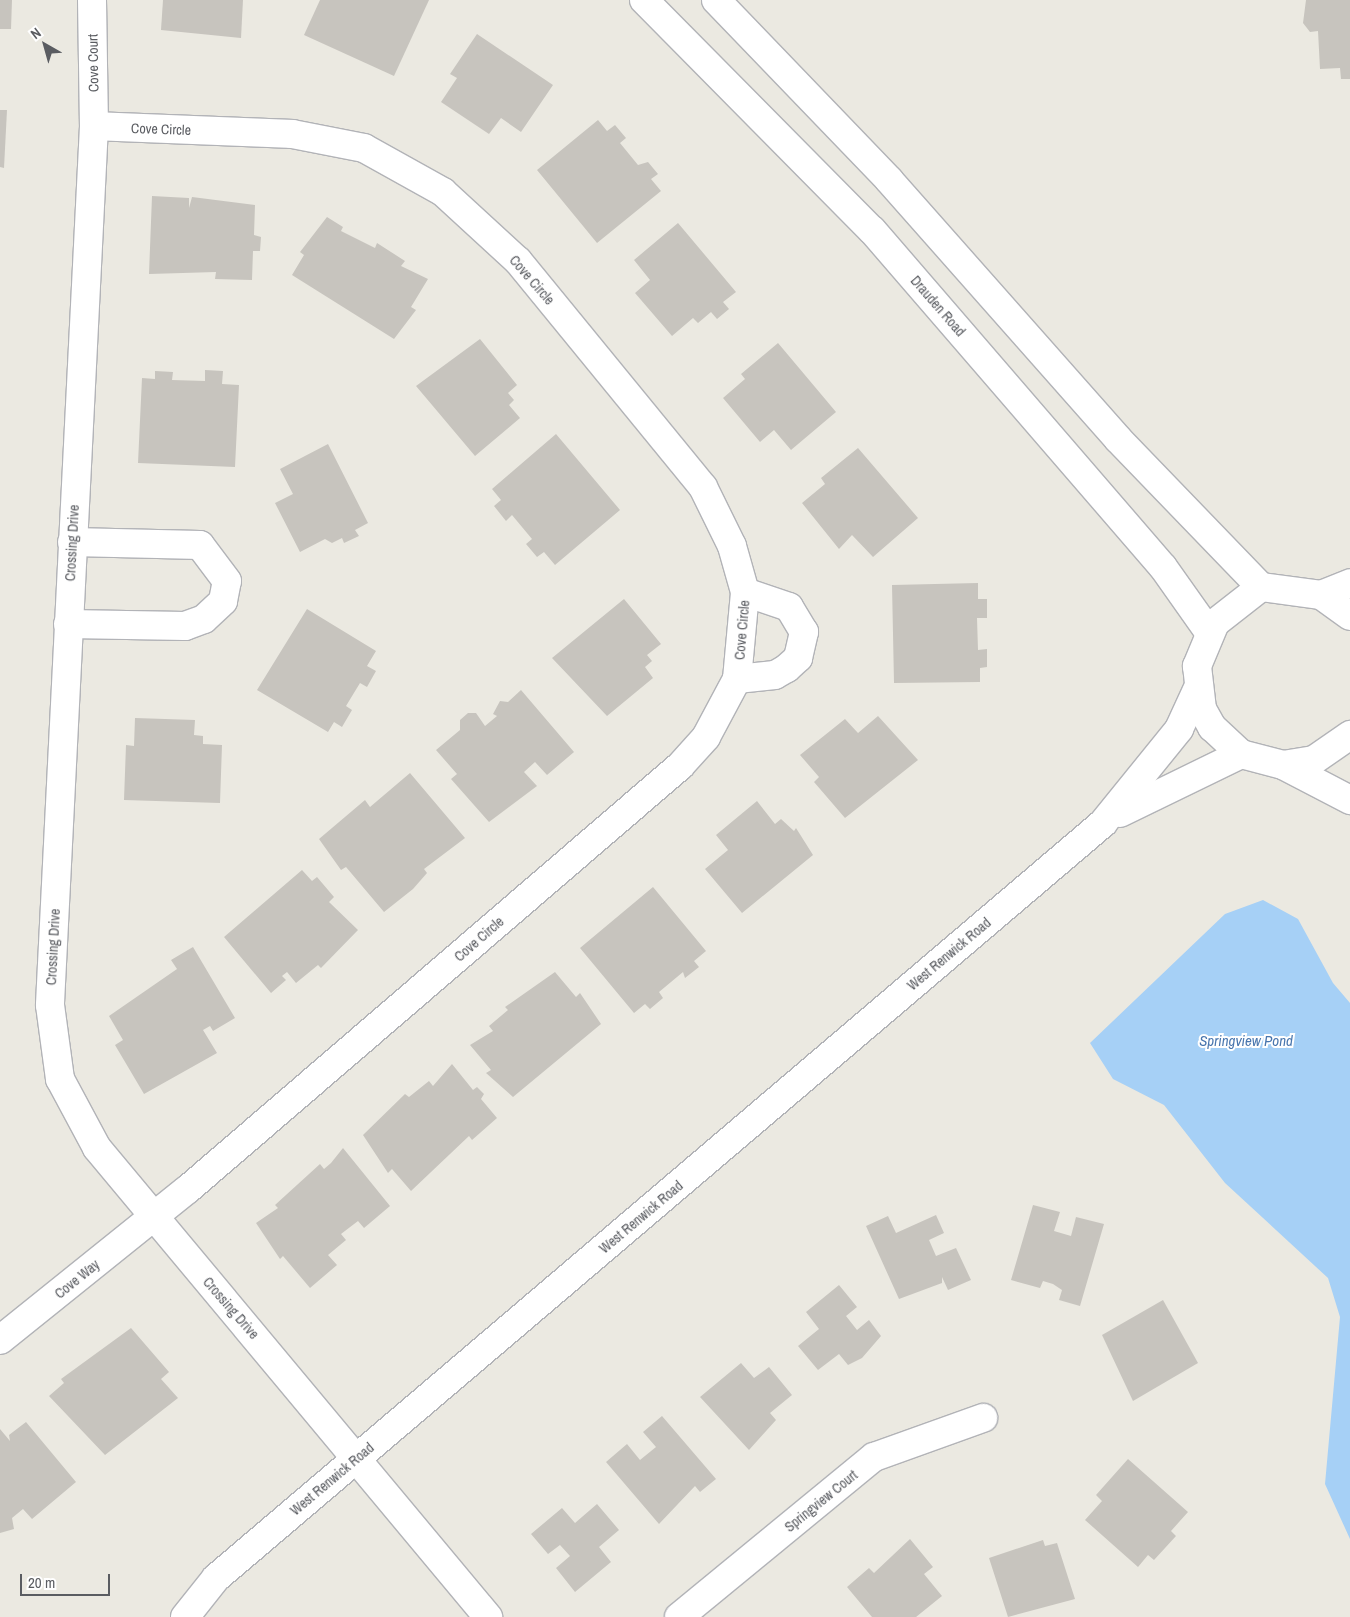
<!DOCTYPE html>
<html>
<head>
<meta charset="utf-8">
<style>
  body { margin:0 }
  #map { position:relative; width:1350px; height:1617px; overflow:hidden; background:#ebe9e1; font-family:"Archivo Narrow",sans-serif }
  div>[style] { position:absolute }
  .water>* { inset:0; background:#a6d0f6 }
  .building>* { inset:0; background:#c7c4be }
  .roads { filter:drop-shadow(1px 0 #b2b3b7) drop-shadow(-1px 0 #b2b3b7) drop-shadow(0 1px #b2b3b7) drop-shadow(0 -1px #b2b3b7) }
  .minor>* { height:28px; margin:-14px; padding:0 14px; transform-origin:14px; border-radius:14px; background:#fff }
  .tertiary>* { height:28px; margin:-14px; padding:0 14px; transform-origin:14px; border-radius:14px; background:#fff }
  span { translate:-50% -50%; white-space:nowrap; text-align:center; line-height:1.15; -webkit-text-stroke:4px #fff; paint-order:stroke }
  .street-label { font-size:14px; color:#5a5c61 }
  .water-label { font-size:15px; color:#4976ae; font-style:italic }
  .north { position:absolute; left:20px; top:20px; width:50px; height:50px; -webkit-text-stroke:4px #fff; paint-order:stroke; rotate:322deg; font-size:14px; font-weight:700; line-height:20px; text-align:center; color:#5a5c61 }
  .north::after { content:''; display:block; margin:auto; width:18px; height:22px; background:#5a5c61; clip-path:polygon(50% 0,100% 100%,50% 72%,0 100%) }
  .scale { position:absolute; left:20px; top:1574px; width:90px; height:22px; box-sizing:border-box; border:2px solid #5a5c61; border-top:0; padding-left:6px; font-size:15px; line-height:18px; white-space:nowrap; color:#5a5c61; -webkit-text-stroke:4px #fff; paint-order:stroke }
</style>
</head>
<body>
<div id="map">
  <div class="water">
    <i style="clip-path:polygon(1263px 900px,1298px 919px,1333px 983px,1350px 1003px,1350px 1539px,1325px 1484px,1340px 1317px,1328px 1278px,1225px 1183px,1164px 1105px,1113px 1079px,1090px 1043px,1225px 914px)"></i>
  </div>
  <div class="building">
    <i style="clip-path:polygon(0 0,12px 0,11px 29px,0 29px)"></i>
    <i style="clip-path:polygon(163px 0,243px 0,241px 38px,161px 30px)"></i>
    <i style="clip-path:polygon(320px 0,429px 0,394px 76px,304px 35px)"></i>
    <i style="clip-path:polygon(1306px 0,1350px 0,1350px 79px,1341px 79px,1340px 68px,1320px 69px,1318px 31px,1310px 32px,1303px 23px)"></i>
    <i style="clip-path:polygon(477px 34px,553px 85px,521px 132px,501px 118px,489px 134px,441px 102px,457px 78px,450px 74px)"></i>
    <i style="clip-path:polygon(0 110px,7px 110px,4px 168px,0 167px)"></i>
    <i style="clip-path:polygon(598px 120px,607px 131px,615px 125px,626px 138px,620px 143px,638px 165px,648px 162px,658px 174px,651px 179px,661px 191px,597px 243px,537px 170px)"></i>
    <i style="clip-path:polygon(152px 196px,189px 198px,189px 208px,192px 197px,255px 205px,254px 235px,261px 237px,260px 251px,253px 251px,252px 280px,215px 279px,216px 272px,149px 274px)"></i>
    <i style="clip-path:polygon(327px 217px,343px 227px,341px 231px,375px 248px,377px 243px,405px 261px,401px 266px,428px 279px,411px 307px,416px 310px,394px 339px,292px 275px,304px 255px,300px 252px)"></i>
    <i style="clip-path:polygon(678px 223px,736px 292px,723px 302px,729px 309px,717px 319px,711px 312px,698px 323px,693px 318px,672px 336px,635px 293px,650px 280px,634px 260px)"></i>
    <i style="clip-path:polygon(480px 339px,517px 385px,508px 393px,514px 400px,509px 405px,520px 418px,475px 456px,416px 386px)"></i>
    <i style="clip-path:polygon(778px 343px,836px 412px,791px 450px,774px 430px,760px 442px,723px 398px,745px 379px,741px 374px)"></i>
    <i style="clip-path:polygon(205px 370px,223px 371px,222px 384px,239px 385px,235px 467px,138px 463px,142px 378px,155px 379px,155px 371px,173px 372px,172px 380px,205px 381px)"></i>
    <i style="clip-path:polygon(556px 434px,620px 510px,555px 565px,544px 552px,537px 557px,526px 544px,532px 539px,512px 515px,506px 521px,494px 506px,501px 500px,492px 489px)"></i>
    <i style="clip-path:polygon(328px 444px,368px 523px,355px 530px,359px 536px,344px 543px,342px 538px,332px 543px,325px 539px,300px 552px,275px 503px,293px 494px,280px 469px)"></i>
    <i style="clip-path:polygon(858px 448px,918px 518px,873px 557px,852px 535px,839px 549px,802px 503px,825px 484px,821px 478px)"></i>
    <i style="clip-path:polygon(978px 583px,978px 599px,987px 599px,987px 618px,977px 618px,978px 650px,987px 649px,987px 667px,980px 668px,980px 682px,894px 683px,892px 585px)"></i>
    <i style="clip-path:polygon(624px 599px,661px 644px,647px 655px,652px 661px,645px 667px,653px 678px,607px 716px,552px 658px)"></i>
    <i style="clip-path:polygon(307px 609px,376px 651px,367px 666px,376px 671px,367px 687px,360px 683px,346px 706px,352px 710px,342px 727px,334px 722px,328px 732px,257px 690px)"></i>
    <i style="clip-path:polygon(521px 690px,574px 752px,547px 775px,535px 762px,524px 772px,537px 786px,489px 822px,451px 779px,457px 774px,436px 750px,460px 730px,460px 720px,468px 713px,476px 713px,485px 726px,497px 716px,493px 714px,500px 701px,508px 702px)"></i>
    <i style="clip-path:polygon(878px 716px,918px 760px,845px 818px,814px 782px,819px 777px,800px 755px,845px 719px,858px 733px)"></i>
    <i style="clip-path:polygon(135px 718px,195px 720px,194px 735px,203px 736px,203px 744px,222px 745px,220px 803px,124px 800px,126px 745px,134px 746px)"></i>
    <i style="clip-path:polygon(410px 773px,465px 838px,424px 869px,427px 873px,413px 889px,384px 912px,346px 867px,341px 870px,319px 839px,365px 800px,370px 807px)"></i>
    <i style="clip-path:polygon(757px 801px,775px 824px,781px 819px,794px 831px,796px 828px,813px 855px,742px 913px,705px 869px,728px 850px,716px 835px)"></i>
    <i style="clip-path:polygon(302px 870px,312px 881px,317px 877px,334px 897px,329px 902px,358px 930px,321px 968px,318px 965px,296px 983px,287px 972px,282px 976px,286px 980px,271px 993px,224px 937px)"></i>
    <i style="clip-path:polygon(653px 887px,706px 951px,694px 961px,699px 967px,685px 978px,683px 972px,659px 992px,663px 998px,650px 1009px,645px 1004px,634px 1013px,580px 948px)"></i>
    <i style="clip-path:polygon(193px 947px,235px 1018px,213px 1031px,210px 1026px,203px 1030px,217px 1053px,144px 1094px,115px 1045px,123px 1040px,109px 1016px,177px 969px,171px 960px)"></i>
    <i style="clip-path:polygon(555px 972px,576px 997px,580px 993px,601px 1024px,513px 1097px,486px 1073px,491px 1070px,470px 1045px,493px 1031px,489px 1026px,508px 1010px,505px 1007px)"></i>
    <i style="clip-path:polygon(452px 1064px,473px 1090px,477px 1087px,484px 1094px,481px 1099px,497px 1118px,472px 1140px,469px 1136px,411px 1191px,392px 1169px,388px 1173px,363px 1135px,405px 1094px,409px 1097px,429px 1081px,433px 1086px)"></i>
    <i style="clip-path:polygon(343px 1148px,390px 1206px,364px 1228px,358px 1221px,341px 1234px,346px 1240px,328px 1255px,337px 1265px,310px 1288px,283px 1256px,280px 1259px,256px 1223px,278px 1208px,275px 1205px,320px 1164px,324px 1169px,331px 1163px)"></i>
    <i style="clip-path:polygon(1033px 1205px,1060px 1212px,1054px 1231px,1071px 1236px,1076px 1217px,1104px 1224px,1080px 1306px,1059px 1300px,1062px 1290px,1053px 1284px,1043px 1281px,1040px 1288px,1011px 1280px)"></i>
    <i style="clip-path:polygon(936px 1215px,944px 1233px,929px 1240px,936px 1256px,956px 1248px,971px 1280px,948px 1290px,942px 1277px,942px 1283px,899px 1299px,866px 1226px,888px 1216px,896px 1233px)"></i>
    <i style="clip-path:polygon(839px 1285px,857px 1307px,846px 1316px,857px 1330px,869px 1320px,881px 1336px,862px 1358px,848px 1365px,839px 1354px,818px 1370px,798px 1346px,819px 1329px,806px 1312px)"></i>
    <i style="clip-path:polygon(1163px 1300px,1198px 1363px,1133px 1401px,1102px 1335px)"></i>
    <i style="clip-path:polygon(131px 1328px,169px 1372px,161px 1379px,178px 1398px,105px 1455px,49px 1396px,64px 1383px,61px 1379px)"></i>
    <i style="clip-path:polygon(741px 1363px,754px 1378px,769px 1367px,792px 1395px,770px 1413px,776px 1420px,749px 1450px,700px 1397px)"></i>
    <i style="clip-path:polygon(662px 1416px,716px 1479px,700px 1492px,695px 1486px,659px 1524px,606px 1462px,627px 1444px,640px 1460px,656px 1447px,643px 1432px)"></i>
    <i style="clip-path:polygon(26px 1422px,76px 1482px,32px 1519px,23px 1509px,12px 1518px,14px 1529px,0 1533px,0 1429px,10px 1441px,9px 1435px)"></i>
    <i style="clip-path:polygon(1128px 1459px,1188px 1512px,1171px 1531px,1176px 1536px,1154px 1560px,1148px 1555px,1138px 1567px,1085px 1520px,1102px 1501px,1096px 1495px)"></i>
    <i style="clip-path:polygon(597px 1504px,619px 1530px,599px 1547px,611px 1562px,575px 1592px,556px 1568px,570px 1556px,560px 1545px,548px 1554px,531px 1534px,562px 1508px,575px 1523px)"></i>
    <i style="clip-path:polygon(910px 1539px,933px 1567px,924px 1574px,942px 1596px,916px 1617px,872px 1617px,847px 1587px,869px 1568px,874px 1573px)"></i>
    <i style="clip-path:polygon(1043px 1540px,1045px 1546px,1057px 1543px,1075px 1599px,1008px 1617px,989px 1558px)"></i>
  </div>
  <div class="roads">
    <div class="minor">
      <i style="left:92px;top:0;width:126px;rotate:89.1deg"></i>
      <i style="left:94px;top:126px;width:880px;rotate:92.87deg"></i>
      <i style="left:50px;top:1005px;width:75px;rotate:82.3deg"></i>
      <i style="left:60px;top:1079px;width:78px;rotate:61.8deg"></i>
      <i style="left:97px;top:1148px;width:611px;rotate:50.18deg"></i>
      <i style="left:68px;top:624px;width:117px;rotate:1deg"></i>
      <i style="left:185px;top:626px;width:20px;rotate:-20deg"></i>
      <i style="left:204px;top:619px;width:26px;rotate:-43deg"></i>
      <i style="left:223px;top:601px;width:20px;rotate:-79deg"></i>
      <i style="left:227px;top:581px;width:45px;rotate:-126.9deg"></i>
      <i style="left:200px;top:545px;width:128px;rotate:-178.7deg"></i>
      <i style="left:737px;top:679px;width:38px;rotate:-6deg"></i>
      <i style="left:775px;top:675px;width:14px;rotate:-30deg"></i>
      <i style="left:787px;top:668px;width:15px;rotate:-42deg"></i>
      <i style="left:798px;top:658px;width:27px;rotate:-77deg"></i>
      <i style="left:804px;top:632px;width:29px;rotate:-121deg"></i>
      <i style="left:789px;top:607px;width:46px;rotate:-161.2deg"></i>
      <i style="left:0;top:1340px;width:241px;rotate:-38.8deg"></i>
      <i style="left:188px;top:1189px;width:649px;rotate:-40.69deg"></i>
      <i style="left:680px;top:766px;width:39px;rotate:-48deg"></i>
      <i style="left:706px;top:737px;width:66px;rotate:-61.9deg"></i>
      <i style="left:737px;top:679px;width:87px;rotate:-84.7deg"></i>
      <i style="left:745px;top:592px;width:48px;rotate:-105.8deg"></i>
      <i style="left:732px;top:546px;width:66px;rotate:-116.2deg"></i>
      <i style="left:703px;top:487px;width:292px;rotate:-129.3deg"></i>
      <i style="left:518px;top:261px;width:102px;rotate:-137.4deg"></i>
      <i style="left:443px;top:192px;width:90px;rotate:-150.9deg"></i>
      <i style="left:364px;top:148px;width:73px;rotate:-169deg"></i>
      <i style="left:292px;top:134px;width:198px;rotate:-177.7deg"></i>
      <i style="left:679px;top:1617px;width:252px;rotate:-39.4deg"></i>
      <i style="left:874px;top:1457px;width:116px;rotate:-19.7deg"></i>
    </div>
    <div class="tertiary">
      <i style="left:644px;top:0;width:324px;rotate:45.3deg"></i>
      <i style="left:872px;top:230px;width:445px;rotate:49.2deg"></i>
      <i style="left:1163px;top:567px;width:80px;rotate:54.7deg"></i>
      <i style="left:716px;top:0;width:250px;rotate:46.1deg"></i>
      <i style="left:889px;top:180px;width:346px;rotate:48.5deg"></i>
      <i style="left:1118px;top:439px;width:206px;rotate:46deg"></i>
      <i style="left:1321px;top:595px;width:31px;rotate:-22deg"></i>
      <i style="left:1350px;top:616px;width:36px;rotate:-144deg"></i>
      <i style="left:1321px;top:595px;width:61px;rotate:-172.4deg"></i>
      <i style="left:1261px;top:587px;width:58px;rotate:142deg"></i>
      <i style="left:1215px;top:623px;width:47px;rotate:112.7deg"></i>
      <i style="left:1197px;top:666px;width:43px;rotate:83.4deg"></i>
      <i style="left:1202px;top:709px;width:21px;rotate:61deg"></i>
      <i style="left:1212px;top:727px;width:40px;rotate:43deg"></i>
      <i style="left:1241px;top:754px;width:43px;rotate:14.7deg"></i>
      <i style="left:1283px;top:765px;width:31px;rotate:-9deg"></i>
      <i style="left:1314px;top:760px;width:44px;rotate:-34.8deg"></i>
      <i style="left:1283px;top:765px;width:76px;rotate:27.6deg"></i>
      <i style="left:1120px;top:813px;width:135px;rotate:-26deg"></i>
      <i style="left:185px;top:1617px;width:50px;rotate:-51.5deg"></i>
      <i style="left:216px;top:1578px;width:1165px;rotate:-40.4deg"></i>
      <i style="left:1103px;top:823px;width:121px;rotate:-51deg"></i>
      <i style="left:1179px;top:729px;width:43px;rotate:-65.2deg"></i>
    </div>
  </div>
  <div class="street-label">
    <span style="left:93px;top:63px;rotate:-91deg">Cove Court</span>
    <span style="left:161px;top:129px;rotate:2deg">Cove Circle</span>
    <span style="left:532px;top:280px;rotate:49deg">Cove Circle</span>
    <span style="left:938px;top:306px;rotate:49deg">Drauden Road</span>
    <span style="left:72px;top:543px;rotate:-87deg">Crossing Drive</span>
    <span style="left:742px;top:630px;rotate:-85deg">Cove Circle</span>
    <span style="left:479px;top:939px;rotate:-41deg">Cove Circle</span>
    <span style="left:53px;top:947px;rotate:-87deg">Crossing Drive</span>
    <span style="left:949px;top:954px;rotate:-40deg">West Renwick Road</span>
    <span style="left:641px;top:1217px;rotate:-40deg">West Renwick Road</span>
    <span style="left:77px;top:1279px;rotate:-39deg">Cove Way</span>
    <span style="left:231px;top:1308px;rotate:49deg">Crossing Drive</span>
    <span style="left:332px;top:1479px;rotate:-40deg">West Renwick Road</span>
    <span style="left:821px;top:1501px;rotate:-39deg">Springview Court</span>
  </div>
  <div class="water-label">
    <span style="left:1246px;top:1041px">Springview Pond</span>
  </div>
  <div class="north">N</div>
  <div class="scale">20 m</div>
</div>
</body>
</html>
